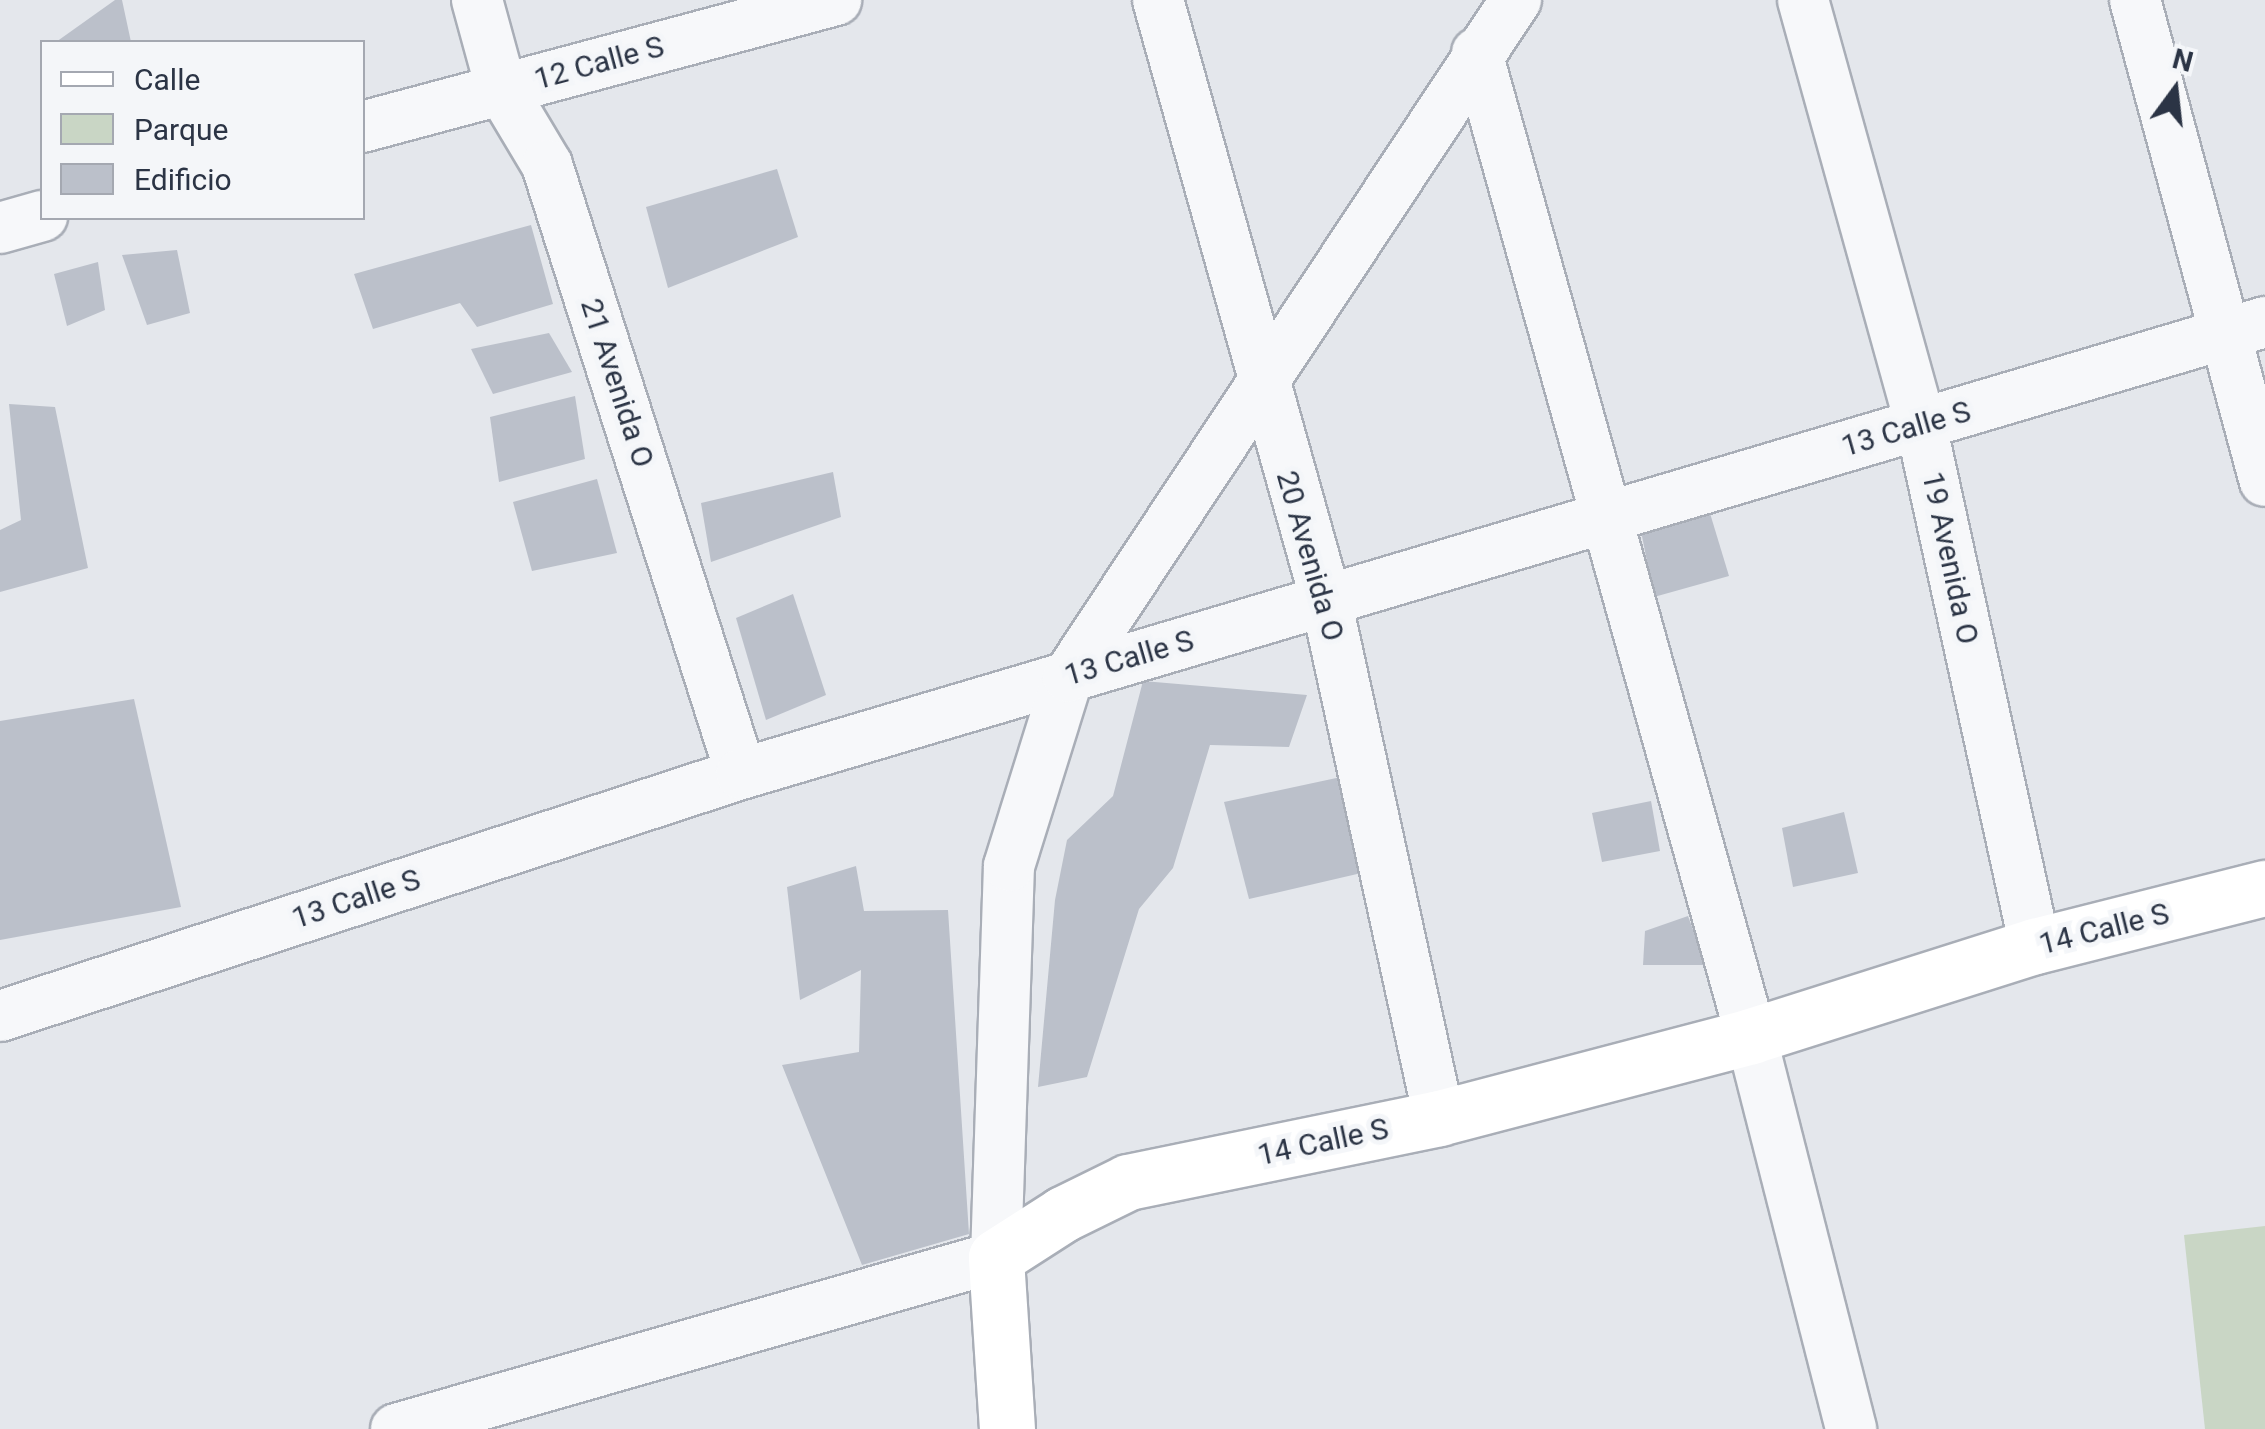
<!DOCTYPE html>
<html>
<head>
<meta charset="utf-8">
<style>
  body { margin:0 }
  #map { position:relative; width:2265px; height:1429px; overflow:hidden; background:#e4e7ec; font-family:Roboto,sans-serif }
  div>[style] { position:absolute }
  .green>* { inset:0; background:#c9d6c5 }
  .building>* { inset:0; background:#bbc0ca }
  .roads { filter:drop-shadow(2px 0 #a9aeb7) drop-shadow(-2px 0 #a9aeb7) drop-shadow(0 2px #a9aeb7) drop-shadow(0 -2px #a9aeb7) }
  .street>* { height:50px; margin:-25px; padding:0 25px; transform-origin:25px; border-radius:25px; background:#f7f8fa }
  .secondary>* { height:55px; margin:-27.5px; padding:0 27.5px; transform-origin:27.5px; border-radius:27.5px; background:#fff }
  span { translate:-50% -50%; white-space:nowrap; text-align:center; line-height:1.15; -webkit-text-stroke:10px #f4f6f9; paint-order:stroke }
  .street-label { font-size:30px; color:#2b3445 }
  .legend { position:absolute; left:40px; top:40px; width:325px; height:180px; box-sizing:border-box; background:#f4f6f9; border:2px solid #a4a8b1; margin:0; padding:12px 18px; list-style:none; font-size:30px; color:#2b3445 }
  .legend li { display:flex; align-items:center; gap:20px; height:50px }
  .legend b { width:50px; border:2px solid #a4a8b1 }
  .north { position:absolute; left:2125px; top:40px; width:100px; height:100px; -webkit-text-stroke:8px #f4f6f9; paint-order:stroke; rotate:15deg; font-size:28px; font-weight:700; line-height:40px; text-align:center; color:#2b3445 }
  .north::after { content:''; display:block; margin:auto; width:35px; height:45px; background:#2b3445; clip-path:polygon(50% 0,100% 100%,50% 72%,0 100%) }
</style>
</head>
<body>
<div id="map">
  <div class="green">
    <i style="clip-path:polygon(2265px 1226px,2265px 1429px,2205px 1429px,2184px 1235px)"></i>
  </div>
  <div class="building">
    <i style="clip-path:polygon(115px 0,122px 0,131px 42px,56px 42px)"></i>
    <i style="clip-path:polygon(777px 169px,798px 237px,668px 288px,646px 207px)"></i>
    <i style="clip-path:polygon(531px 225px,553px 304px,477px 327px,460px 303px,373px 329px,354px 274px)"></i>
    <i style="clip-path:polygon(177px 250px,190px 313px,147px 325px,122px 255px)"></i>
    <i style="clip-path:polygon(98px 262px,105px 310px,67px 326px,54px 274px)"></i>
    <i style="clip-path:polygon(549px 333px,572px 372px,493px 394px,471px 349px)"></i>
    <i style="clip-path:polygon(575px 396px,585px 459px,499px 482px,490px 417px)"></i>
    <i style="clip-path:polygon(9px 404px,55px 407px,88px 568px,0 592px,0 530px,21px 520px)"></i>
    <i style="clip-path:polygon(833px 472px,841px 517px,711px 562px,701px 503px)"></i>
    <i style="clip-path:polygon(597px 479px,617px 553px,532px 571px,513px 502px)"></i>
    <i style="clip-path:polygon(1709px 510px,1729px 576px,1654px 597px,1641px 531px)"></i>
    <i style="clip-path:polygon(793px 594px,826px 695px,766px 720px,736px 618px)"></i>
    <i style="clip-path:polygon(1143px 681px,1307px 695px,1289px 747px,1210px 745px,1173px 868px,1139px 909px,1087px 1077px,1038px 1087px,1055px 900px,1067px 840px,1113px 796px)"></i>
    <i style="clip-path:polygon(134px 699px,181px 907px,0 940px,0 721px)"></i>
    <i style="clip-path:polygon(1341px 777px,1370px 871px,1249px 899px,1224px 802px)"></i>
    <i style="clip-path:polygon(1651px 801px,1660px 851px,1602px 862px,1592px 813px)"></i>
    <i style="clip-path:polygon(1844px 812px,1858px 873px,1793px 887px,1782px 828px)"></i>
    <i style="clip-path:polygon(856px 866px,864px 911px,948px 910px,969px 1234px,862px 1265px,782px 1065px,859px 1052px,861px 970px,800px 1000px,787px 887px)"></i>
    <i style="clip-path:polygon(1688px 916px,1706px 965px,1643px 965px,1645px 931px)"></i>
  </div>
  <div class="roads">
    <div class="street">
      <i style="left:477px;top:0;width:91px;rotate:74.7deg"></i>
      <i style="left:501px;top:88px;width:90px;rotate:59.1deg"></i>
      <i style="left:547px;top:165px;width:639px;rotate:72.33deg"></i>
      <i style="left:1158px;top:0;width:623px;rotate:74.36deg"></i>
      <i style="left:1326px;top:600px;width:530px;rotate:77.69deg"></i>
      <i style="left:1803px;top:0;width:441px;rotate:74.5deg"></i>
      <i style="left:1921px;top:425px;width:533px;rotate:77.66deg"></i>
      <i style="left:2135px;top:0;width:498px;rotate:74.9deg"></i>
      <i style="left:1477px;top:53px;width:1020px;rotate:74.42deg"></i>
      <i style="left:1751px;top:1036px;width:406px;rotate:75.7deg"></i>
      <i style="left:362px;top:127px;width:491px;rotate:-15deg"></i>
      <i style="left:0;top:228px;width:44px;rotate:-15.9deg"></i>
      <i style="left:0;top:1016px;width:780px;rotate:-18.09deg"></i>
      <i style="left:741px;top:774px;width:1590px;rotate:-16.52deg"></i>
      <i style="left:396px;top:1429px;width:624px;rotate:-16deg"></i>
      <i style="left:996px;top:1257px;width:391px;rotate:-88.1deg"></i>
      <i style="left:1009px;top:866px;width:198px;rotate:-72.7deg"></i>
      <i style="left:1068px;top:677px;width:812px;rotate:-56.51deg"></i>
    </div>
    <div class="secondary">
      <i style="left:1007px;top:1429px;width:172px;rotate:-93.7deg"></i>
      <i style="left:996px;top:1257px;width:80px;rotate:-32.7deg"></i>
      <i style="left:1063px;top:1214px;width:72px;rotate:-26.2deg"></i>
      <i style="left:1128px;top:1182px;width:318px;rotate:-11.6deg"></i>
      <i style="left:1439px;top:1118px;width:323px;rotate:-14.7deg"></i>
      <i style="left:1751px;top:1036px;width:298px;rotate:-17.6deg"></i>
      <i style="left:2035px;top:946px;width:237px;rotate:-14.2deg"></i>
    </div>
  </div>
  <div class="street-label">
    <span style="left:599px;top:63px;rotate:-15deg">12 Calle S</span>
    <span style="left:617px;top:383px;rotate:72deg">21 Avenida O</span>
    <span style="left:1906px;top:429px;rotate:-16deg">13 Calle S</span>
    <span style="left:1310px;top:556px;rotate:74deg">20 Avenida O</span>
    <span style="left:1950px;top:558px;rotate:78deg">19 Avenida O</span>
    <span style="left:1129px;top:658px;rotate:-16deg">13 Calle S</span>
    <span style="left:356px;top:899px;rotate:-18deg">13 Calle S</span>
    <span style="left:2104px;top:929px;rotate:-14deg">14 Calle S</span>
    <span style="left:1323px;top:1142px;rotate:-12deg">14 Calle S</span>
  </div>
  <ul class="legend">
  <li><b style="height:12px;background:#fff"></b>Calle</li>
  <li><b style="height:28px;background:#c9d6c5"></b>Parque</li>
  <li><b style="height:28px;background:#bbc0ca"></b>Edificio</li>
  </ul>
  <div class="north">N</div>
</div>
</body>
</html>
